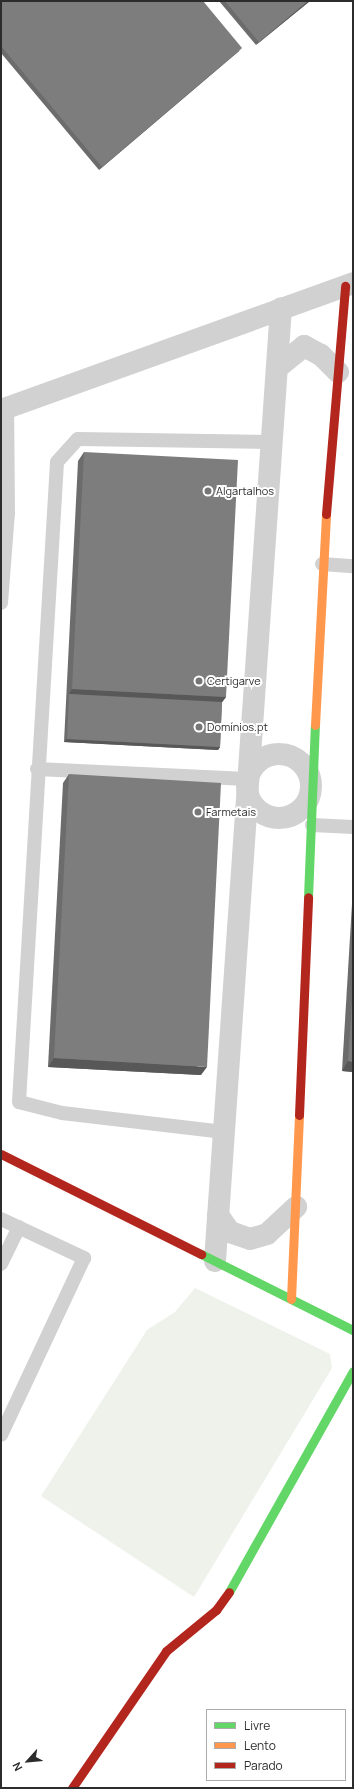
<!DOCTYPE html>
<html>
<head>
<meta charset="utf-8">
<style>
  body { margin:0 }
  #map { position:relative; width:354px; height:1789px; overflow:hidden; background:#fff; font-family:Manrope,sans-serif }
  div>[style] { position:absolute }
  .green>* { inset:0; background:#eef2eb }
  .lane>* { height:14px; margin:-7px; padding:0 7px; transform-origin:7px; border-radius:7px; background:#d1d1d1 }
  .street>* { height:22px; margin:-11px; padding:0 11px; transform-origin:11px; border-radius:11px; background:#d1d1d1 }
  .street>.ring { margin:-11px; padding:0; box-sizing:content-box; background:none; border:22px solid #d1d1d1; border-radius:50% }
  .fast>* { height:9px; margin:-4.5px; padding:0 4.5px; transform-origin:4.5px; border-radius:4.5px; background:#63d668 }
  .slow>* { height:9px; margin:-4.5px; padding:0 4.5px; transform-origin:4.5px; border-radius:4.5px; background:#ff974d }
  .jam>* { height:9px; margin:-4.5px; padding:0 4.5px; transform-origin:4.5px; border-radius:4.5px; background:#b3261e }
  .wall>* { inset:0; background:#6c6c6c }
  .shaded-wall>* { inset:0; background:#585858 }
  .building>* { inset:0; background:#7d7d7d }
  .dots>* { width:11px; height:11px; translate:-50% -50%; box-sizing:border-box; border:2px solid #fff; border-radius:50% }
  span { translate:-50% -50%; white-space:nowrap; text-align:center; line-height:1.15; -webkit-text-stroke:4px #fff; paint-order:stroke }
  .poi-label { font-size:11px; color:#2c2c2c }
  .left { translate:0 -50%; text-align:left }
  .frame { position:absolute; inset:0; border:2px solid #2c2c2c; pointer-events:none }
  .legend { position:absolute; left:206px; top:1709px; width:140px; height:72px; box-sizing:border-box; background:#fff; border:1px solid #ababab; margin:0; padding:5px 7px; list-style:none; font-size:12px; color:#2c2c2c }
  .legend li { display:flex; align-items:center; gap:8px; height:20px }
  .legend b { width:20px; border:1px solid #ababab }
  .north { position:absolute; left:8px; top:1741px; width:40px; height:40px; -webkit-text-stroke:3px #fff; paint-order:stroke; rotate:243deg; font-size:11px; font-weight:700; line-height:16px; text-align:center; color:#2c2c2c }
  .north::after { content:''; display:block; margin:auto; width:14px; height:18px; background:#2c2c2c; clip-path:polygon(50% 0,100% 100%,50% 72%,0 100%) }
</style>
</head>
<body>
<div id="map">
  <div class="green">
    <i style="clip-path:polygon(195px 1288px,330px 1354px,332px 1368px,194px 1597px,41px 1496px,147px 1330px,175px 1312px)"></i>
  </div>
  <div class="lane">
    <i style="left:322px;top:564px;width:31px;rotate:4deg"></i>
    <i style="left:1px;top:603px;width:90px;rotate:-85.6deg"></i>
    <i style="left:8px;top:513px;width:106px;rotate:-90.5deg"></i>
    <i style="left:37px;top:769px;width:210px;rotate:2.7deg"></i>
    <i style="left:312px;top:825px;width:41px;rotate:2.8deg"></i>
    <i style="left:224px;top:1132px;width:163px;rotate:-173.3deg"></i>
    <i style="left:62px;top:1113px;width:44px;rotate:-165.7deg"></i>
    <i style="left:19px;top:1102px;width:641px;rotate:-86.6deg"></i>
    <i style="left:57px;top:462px;width:31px;rotate:-48deg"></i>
    <i style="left:78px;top:439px;width:193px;rotate:0.9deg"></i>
    <i style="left:1px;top:1219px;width:92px;rotate:25.2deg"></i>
    <i style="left:84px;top:1258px;width:195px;rotate:115.1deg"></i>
    <i style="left:1px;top:1264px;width:41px;rotate:-64.1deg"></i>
  </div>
  <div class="street">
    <i style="left:277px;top:368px;width:35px;rotate:-39deg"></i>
    <i style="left:304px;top:346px;width:19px;rotate:28deg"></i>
    <i style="left:321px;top:355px;width:24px;rotate:45deg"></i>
    <i style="left:1px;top:410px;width:374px;rotate:-19.8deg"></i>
    <i class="ring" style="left:247px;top:754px;width:42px;height:42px"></i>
    <i style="left:218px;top:1215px;width:21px;rotate:55deg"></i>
    <i style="left:230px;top:1232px;width:21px;rotate:19deg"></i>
    <i style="left:250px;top:1239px;width:18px;rotate:-16deg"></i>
    <i style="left:267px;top:1234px;width:40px;rotate:-43deg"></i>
    <i style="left:215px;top:1261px;width:955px;rotate:-86.04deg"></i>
  </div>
  <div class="fast">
    <i style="left:308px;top:897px;width:172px;rotate:-87.7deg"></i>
    <i style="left:201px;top:1254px;width:170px;rotate:26.6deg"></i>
    <i style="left:229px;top:1592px;width:253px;rotate:-60.7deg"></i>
  </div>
  <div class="slow">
    <i style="left:315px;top:725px;width:211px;rotate:-87deg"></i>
    <i style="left:291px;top:1299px;width:184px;rotate:-87.5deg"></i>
  </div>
  <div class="jam">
    <i style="left:326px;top:514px;width:229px;rotate:-85.2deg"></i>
    <i style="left:299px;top:1115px;width:218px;rotate:-87.6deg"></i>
    <i style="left:1px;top:1154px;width:224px;rotate:26.6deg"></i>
    <i style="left:72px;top:1788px;width:166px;rotate:-55.5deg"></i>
    <i style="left:166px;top:1651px;width:65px;rotate:-39.4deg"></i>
    <i style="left:216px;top:1610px;width:22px;rotate:-54deg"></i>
  </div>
  <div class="wall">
    <i style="clip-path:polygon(1px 1px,239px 51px,99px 170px,1px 53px)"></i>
    <i style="clip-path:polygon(219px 1px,310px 1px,256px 45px)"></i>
    <i style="clip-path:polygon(84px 452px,226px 697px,222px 702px,220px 747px,218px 750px,64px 742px,78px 461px)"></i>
    <i style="clip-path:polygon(69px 774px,201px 1075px,48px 1067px,63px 783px)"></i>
    <i style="clip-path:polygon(353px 887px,353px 1072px,342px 1071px)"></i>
  </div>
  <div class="shaded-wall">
    <i style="clip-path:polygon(308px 1px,310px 1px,256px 45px,259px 42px)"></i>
    <i style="clip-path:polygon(242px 48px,239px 51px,99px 170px,102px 167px)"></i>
    <i style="clip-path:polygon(72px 689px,226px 697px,220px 705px,69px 694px)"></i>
    <i style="clip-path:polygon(67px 739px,220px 747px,218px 750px,64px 742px)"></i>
    <i style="clip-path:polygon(54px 1058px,207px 1067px,201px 1075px,48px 1067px)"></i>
    <i style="clip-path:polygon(348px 1061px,353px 1062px,353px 1072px,342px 1071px)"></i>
  </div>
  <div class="building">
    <i style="clip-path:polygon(1px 1px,203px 1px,242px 48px,102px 167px,1px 46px)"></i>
    <i style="clip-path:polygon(225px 1px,308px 1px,259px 42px)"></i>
    <i style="clip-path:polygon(84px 452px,238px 460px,226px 697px,72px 689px)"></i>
    <i style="clip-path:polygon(69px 694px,222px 702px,220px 747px,67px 739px)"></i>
    <i style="clip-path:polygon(69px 774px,221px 783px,207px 1067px,54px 1058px)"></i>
    <i style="clip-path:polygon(353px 986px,353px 1062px,348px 1061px)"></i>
  </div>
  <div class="dots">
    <i style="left:208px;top:491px;background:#767676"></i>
    <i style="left:199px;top:681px;background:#767676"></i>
    <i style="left:199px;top:727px;background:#767676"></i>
    <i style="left:198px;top:812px;background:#767676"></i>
  </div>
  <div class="poi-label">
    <span class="left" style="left:216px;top:491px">Algartalhos</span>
    <span class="left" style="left:207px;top:681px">Certigarve</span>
    <span class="left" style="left:207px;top:727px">Domínios.pt</span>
    <span class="left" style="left:206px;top:812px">Farmetais</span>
  </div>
  <div class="frame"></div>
  <ul class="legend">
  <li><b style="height:5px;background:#63d668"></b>Livre</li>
  <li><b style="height:5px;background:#ff974d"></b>Lento</li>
  <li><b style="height:5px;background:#b3261e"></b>Parado</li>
  </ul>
  <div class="north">N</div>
</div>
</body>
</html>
